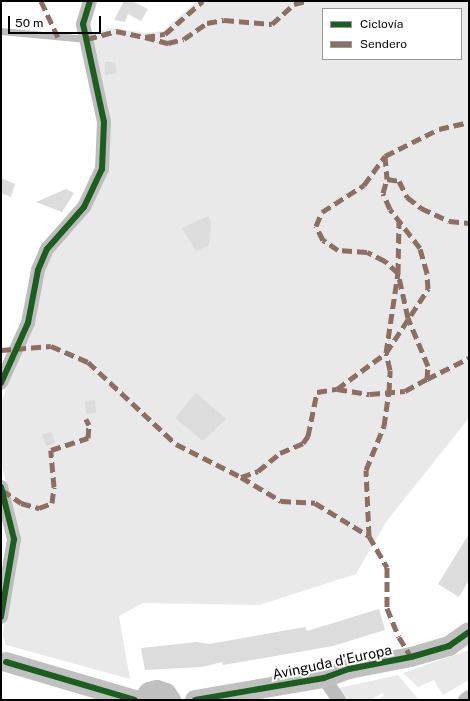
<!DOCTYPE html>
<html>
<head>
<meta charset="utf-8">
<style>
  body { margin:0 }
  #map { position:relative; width:470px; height:701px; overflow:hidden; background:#fff; font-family:"Public Sans",sans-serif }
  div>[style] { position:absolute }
  .green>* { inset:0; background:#e9e9e9 }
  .building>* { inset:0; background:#dcdcdc }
  .lane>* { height:7px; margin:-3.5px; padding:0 3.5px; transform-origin:3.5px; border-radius:3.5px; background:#bdbdbd }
  .street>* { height:14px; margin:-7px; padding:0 7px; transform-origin:7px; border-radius:7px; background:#bdbdbd }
  .secondary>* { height:20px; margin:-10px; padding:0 10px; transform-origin:10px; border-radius:10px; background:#c0c0c0 }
  .quiet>* { height:5px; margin-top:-2.5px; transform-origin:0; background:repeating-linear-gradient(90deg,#8d6e63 0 10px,transparent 0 15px) }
  .cycleway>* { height:6px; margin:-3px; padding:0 3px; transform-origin:3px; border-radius:3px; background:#1b5e20 }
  span { translate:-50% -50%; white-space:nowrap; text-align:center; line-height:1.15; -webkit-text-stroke:4px #fff; paint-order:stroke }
  .street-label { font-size:14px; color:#000 }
  .frame { position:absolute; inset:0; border:2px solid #000; pointer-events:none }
  .legend { position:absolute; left:322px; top:8px; width:140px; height:52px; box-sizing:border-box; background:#fff; border:1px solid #999; margin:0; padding:5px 7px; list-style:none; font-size:12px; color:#000 }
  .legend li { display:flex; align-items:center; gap:8px; height:20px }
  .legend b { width:20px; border:1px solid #999 }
  .scale { position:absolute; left:8px; top:16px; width:93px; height:18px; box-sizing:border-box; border:2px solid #000; border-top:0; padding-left:5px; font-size:12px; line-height:14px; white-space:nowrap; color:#000; -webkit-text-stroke:3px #fff; paint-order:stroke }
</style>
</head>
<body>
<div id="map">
  <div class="green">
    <i style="clip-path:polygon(evenodd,197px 1px,469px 1px,469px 418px,386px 522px,356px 574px,259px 605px,143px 603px,119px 616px,130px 679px,6px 645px,3px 636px,12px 503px,1px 464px,1px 402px,29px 335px,43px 272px,54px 251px,89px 209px,103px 184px,110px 136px,108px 107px,89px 34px,111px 28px,147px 33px,163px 31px,197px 1px,323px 9px,461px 9px,461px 59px,323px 59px,323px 9px)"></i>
    <i style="clip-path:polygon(469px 650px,469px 680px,443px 695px,434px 680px,418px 687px,403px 673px)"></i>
    <i style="clip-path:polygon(398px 675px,419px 700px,377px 700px,384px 695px,382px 693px,372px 700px,348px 700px,339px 688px)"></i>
  </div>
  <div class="building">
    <i style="clip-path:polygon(124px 1px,132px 1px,148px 9px,141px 21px,128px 14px,125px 22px,114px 20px)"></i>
    <i style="clip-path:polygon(105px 62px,115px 62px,117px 73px,105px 75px)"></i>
    <i style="clip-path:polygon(1px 178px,15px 184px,11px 197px,1px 193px)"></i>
    <i style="clip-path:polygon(66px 189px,74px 193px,62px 212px,36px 202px)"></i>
    <i style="clip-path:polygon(208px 216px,211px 222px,209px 245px,196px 251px,182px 228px)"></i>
    <i style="clip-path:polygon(196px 393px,226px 419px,203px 441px,175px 418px)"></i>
    <i style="clip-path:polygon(95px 400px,96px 413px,86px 414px,85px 401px)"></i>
    <i style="clip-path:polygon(52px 432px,55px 443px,46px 446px,42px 434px)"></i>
    <i style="clip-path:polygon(469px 534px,469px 580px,459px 597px,438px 584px)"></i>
    <i style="clip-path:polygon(379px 609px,385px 630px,333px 646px,223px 665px,222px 662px,202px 667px,145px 670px,141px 648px,197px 642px,209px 644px,305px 627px,307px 631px)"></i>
  </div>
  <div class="lane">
    <i style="left:1px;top:31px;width:86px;rotate:5.3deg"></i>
  </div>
  <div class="street">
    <i style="left:1px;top:383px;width:66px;rotate:-65.8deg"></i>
    <i style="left:28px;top:323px;width:54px;rotate:-79.3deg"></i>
    <i style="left:38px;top:270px;width:23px;rotate:-67deg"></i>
    <i style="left:47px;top:249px;width:56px;rotate:-48.6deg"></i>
    <i style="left:84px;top:207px;width:42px;rotate:-64.7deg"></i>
    <i style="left:102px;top:169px;width:47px;rotate:-87.6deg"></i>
    <i style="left:104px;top:122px;width:100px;rotate:-102.1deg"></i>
    <i style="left:83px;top:24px;width:24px;rotate:-73deg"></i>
    <i style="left:1px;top:487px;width:54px;rotate:76deg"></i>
    <i style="left:14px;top:539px;width:79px;rotate:99.5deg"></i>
    <i style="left:324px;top:678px;width:27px;rotate:56deg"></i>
    <i style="left:465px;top:700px;width:5px;rotate:-37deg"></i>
  </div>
  <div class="secondary">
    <i style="left:6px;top:662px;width:134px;rotate:16.4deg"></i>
    <i style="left:143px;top:700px;width:10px;rotate:-53deg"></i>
    <i style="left:149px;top:692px;width:8px;rotate:-14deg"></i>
    <i style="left:157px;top:690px;width:9px;rotate:18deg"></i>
    <i style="left:166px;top:693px;width:9px;rotate:54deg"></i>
    <i style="left:195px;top:700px;width:131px;rotate:-9.7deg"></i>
    <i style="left:324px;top:678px;width:27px;rotate:-20deg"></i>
    <i style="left:349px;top:669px;width:63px;rotate:-11deg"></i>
    <i style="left:411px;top:657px;width:40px;rotate:-16deg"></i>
    <i style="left:449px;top:646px;width:24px;rotate:-35deg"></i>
  </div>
  <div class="quiet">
    <i style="left:41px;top:1px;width:40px;rotate:65deg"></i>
    <i style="left:145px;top:37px;width:24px;rotate:15deg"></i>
    <i style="left:168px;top:43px;width:16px;rotate:-14deg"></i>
    <i style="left:184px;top:39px;width:28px;rotate:-35deg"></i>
    <i style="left:207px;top:23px;width:17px;rotate:-10deg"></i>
    <i style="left:224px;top:20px;width:48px;rotate:4.8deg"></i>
    <i style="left:272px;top:24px;width:30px;rotate:-42deg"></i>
    <i style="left:294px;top:4px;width:12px;rotate:-14deg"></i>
    <i style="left:87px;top:39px;width:30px;rotate:-15deg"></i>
    <i style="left:116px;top:31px;width:30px;rotate:12deg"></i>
    <i style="left:145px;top:37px;width:20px;rotate:-9deg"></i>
    <i style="left:165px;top:34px;width:50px;rotate:-41deg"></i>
    <i style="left:385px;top:156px;width:23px;rotate:85deg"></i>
    <i style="left:1px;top:350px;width:50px;rotate:-4.6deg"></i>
    <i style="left:51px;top:346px;width:40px;rotate:23.4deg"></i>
    <i style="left:88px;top:362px;width:120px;rotate:43deg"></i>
    <i style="left:176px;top:444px;width:73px;rotate:26.9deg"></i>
    <i style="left:241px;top:477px;width:47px;rotate:31deg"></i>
    <i style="left:281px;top:501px;width:34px;rotate:3deg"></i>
    <i style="left:315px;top:503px;width:63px;rotate:31.4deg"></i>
    <i style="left:369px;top:536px;width:36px;rotate:60deg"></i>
    <i style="left:387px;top:567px;width:41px;rotate:90deg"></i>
    <i style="left:387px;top:608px;width:31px;rotate:68deg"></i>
    <i style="left:399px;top:637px;width:23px;rotate:59deg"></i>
    <i style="left:427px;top:379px;width:47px;rotate:-26.6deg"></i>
    <i style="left:337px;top:389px;width:61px;rotate:-36.3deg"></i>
    <i style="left:386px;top:353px;width:77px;rotate:-56.7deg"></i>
    <i style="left:428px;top:289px;width:16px;rotate:-94deg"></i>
    <i style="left:427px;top:273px;width:26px;rotate:-106deg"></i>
    <i style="left:420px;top:248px;width:49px;rotate:-127.6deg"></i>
    <i style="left:390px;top:209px;width:17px;rotate:-114deg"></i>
    <i style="left:383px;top:193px;width:15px;rotate:-74deg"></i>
    <i style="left:387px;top:179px;width:12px;rotate:9deg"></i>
    <i style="left:399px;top:181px;width:18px;rotate:63deg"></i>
    <i style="left:407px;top:197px;width:18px;rotate:38deg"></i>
    <i style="left:421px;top:208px;width:31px;rotate:25deg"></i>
    <i style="left:449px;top:221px;width:20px;rotate:6deg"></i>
    <i style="left:241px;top:477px;width:18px;rotate:-19deg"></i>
    <i style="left:258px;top:471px;width:28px;rotate:-39deg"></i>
    <i style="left:280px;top:453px;width:25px;rotate:-23deg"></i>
    <i style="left:303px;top:443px;width:9px;rotate:-54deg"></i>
    <i style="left:308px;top:436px;width:45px;rotate:-78.4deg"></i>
    <i style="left:317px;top:392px;width:20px;rotate:-9deg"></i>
    <i style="left:337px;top:389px;width:33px;rotate:9deg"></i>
    <i style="left:370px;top:394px;width:35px;rotate:-5deg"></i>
    <i style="left:405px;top:391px;width:25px;rotate:-29deg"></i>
    <i style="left:427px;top:379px;width:13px;rotate:-86deg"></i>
    <i style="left:428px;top:366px;width:52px;rotate:-112.6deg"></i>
    <i style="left:408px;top:318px;width:46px;rotate:-102.5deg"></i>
    <i style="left:398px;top:273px;width:18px;rotate:-137deg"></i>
    <i style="left:385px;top:261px;width:20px;rotate:-153deg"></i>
    <i style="left:367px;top:252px;width:29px;rotate:-176deg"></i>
    <i style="left:338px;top:250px;width:18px;rotate:-146deg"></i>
    <i style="left:323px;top:240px;width:16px;rotate:-117deg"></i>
    <i style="left:316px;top:226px;width:15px;rotate:-67deg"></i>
    <i style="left:322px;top:212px;width:50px;rotate:-32.7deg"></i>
    <i style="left:364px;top:185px;width:36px;rotate:-54deg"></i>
    <i style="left:385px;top:156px;width:60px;rotate:-26.6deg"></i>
    <i style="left:439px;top:129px;width:31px;rotate:-13deg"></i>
    <i style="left:2px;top:490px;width:23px;rotate:34deg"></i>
    <i style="left:21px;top:503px;width:19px;rotate:16deg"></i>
    <i style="left:39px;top:508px;width:14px;rotate:-21deg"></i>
    <i style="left:52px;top:503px;width:16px;rotate:-83deg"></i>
    <i style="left:54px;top:487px;width:37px;rotate:-95deg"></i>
    <i style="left:51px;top:450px;width:39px;rotate:-18deg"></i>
    <i style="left:88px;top:438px;width:13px;rotate:-86deg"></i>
    <i style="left:89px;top:425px;width:7px;rotate:-117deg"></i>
    <i style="left:369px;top:536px;width:66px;rotate:-92.6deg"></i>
    <i style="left:366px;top:470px;width:48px;rotate:-67.8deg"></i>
    <i style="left:384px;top:426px;width:34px;rotate:-82deg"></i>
    <i style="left:389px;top:392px;width:22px;rotate:-87deg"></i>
    <i style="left:390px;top:370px;width:17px;rotate:-103deg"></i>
    <i style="left:386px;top:353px;width:81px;rotate:-81.5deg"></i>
    <i style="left:398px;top:273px;width:53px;rotate:-88.9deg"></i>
  </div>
  <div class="cycleway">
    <i style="left:1px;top:383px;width:66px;rotate:-65.8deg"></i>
    <i style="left:28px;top:323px;width:54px;rotate:-79.3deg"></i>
    <i style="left:38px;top:270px;width:23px;rotate:-67deg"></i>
    <i style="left:47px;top:249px;width:56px;rotate:-48.6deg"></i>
    <i style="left:84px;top:207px;width:42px;rotate:-64.7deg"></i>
    <i style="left:102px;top:169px;width:47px;rotate:-87.6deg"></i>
    <i style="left:104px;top:122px;width:100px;rotate:-102.1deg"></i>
    <i style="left:83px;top:24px;width:24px;rotate:-73deg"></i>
    <i style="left:1px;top:487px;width:54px;rotate:76deg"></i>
    <i style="left:14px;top:539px;width:79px;rotate:99.5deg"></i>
    <i style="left:6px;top:662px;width:134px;rotate:16.4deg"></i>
    <i style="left:195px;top:700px;width:131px;rotate:-9.7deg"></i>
    <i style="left:324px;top:678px;width:27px;rotate:-20deg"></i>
    <i style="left:349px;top:669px;width:63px;rotate:-11deg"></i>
    <i style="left:411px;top:657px;width:40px;rotate:-16deg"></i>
    <i style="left:449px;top:646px;width:24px;rotate:-35deg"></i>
  </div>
  <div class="street-label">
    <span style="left:332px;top:662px;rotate:-12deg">Avinguda d'Europa</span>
  </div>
  <div class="frame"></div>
  <ul class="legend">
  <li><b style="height:5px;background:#1b5e20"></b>Ciclovía</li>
  <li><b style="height:5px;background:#8d6e63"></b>Sendero</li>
  </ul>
  <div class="scale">50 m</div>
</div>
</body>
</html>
